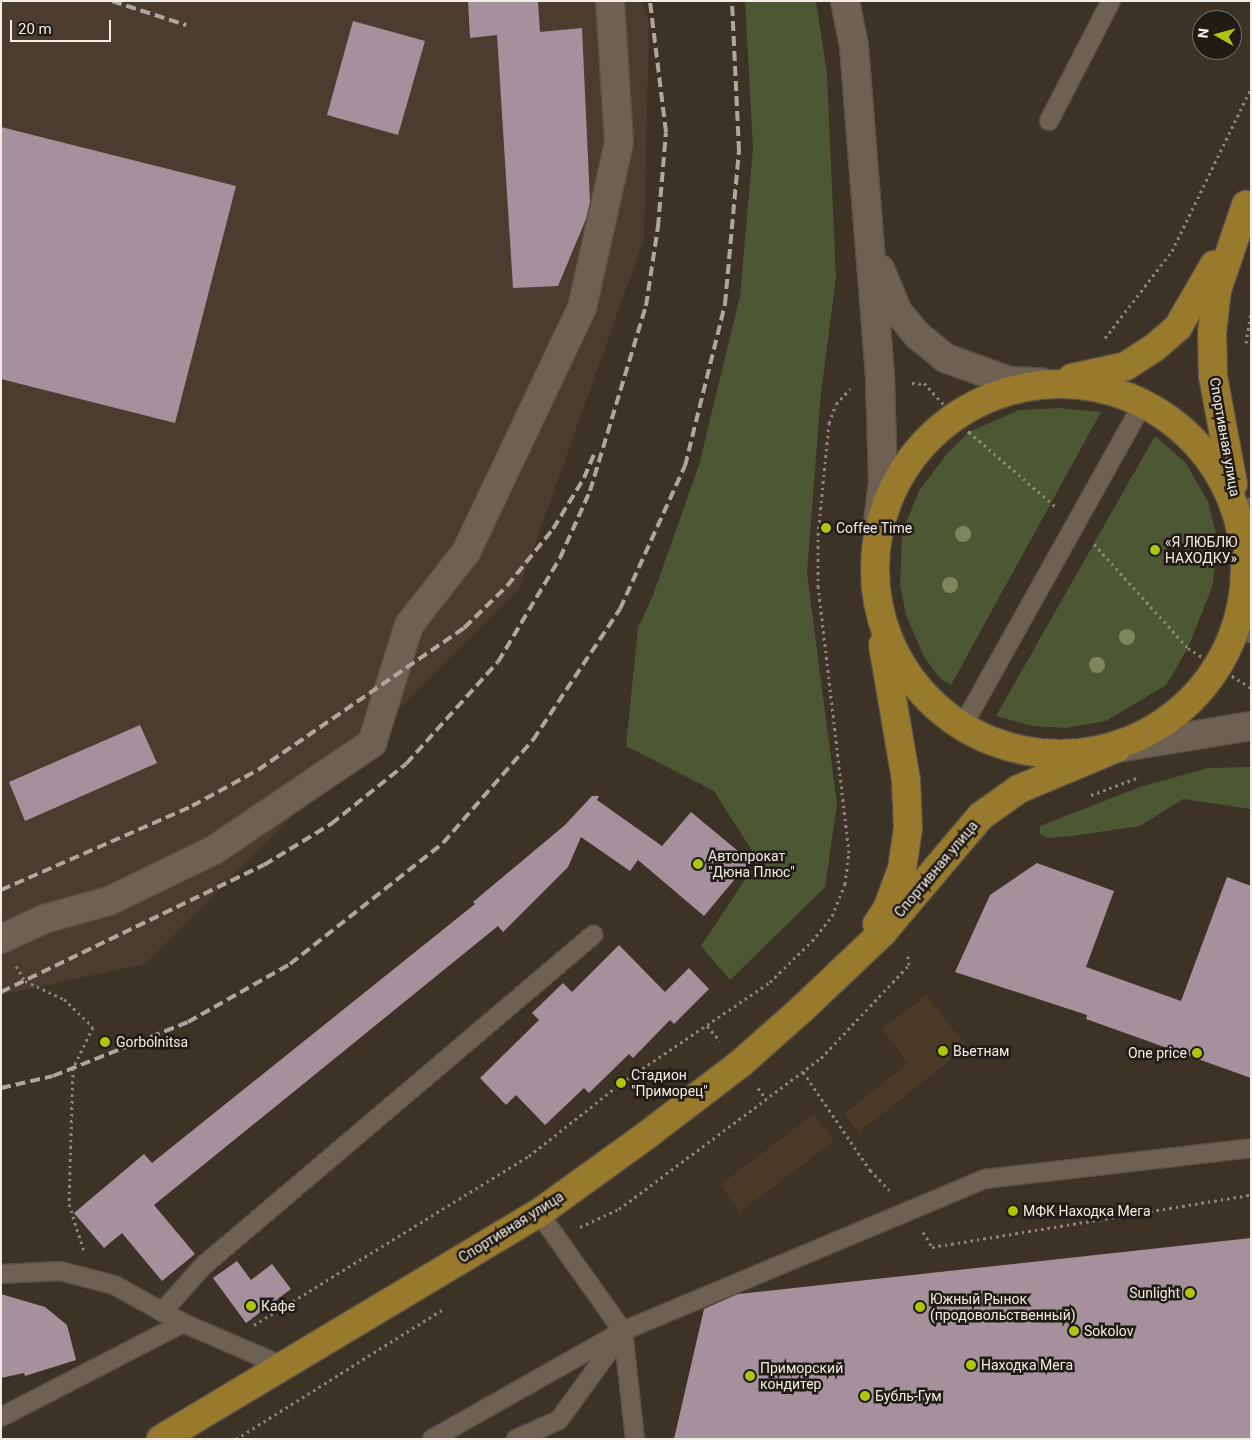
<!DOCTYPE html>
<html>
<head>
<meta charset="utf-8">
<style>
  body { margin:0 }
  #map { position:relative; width:1252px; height:1440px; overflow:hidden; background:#3c3226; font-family:Roboto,sans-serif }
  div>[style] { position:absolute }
  .built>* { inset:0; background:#4a3b29 }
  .industrial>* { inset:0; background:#4b3c30 }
  .green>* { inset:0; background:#4c5834 }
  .building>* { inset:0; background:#a4919b }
  .path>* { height:3px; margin-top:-1.5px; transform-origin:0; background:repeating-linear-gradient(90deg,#8e857b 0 2.5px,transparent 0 6.5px) }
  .roads { filter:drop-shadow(1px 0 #595146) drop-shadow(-1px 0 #595146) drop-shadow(0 1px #595146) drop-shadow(0 -1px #595146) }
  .service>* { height:18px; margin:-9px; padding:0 9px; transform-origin:9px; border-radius:9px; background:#6c6153 }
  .minor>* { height:28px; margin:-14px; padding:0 14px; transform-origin:14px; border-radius:14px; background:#6c6153 }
  .secondary>* { height:28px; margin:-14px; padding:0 14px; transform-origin:14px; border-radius:14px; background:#6c6153 }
  .primary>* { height:28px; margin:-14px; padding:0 14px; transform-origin:14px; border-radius:14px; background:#997a2d }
  .primary>.ring { margin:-14px; padding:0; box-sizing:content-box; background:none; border:28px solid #997a2d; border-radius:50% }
  .rail>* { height:4px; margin-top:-2px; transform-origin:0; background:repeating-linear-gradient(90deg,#afa79e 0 10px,transparent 0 15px) }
  .trees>* { width:16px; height:16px; margin:-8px; border-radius:50%; background:#7e865c }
  .dots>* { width:14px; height:14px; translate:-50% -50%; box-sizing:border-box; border:2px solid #201b15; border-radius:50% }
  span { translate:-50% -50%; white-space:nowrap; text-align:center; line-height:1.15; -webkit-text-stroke:5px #201b15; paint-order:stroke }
  .street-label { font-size:14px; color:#f4ede5 }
  .poi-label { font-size:14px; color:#f4ede5 }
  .left { translate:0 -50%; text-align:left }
  .right { translate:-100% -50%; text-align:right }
  .frame { position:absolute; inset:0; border:2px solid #f4ede5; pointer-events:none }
  .north { position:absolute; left:1192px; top:10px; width:50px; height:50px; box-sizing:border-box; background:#201b15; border:1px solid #756f68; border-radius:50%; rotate:277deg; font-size:14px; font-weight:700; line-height:20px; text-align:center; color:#f4ede5 }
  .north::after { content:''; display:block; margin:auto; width:18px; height:22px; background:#adc60d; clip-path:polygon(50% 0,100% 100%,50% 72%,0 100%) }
  .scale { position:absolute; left:10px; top:20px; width:101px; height:22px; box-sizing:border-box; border:2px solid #f4ede5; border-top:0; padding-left:6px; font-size:15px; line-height:18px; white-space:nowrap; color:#f4ede5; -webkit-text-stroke:4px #201b15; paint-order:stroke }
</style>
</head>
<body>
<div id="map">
  <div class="built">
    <i style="clip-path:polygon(926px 995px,967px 1047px,859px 1132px,844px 1114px,908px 1063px,882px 1029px)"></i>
    <i style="clip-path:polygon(814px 1114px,834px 1141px,740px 1212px,720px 1185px)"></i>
  </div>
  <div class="industrial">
    <i style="clip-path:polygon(1px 1px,642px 1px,649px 23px,644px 239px,519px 589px,145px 964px,1px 995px)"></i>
  </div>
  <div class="green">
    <i style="clip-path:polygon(745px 1px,816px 1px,827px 74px,836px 278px,821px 393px,807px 573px,837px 804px,825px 887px,730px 980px,701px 946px,758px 860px,714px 791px,626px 746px,638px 628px,652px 598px,699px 465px,740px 296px,753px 148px)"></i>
    <i style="clip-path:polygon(1059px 408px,1101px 412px,951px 685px,940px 678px,924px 657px,906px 615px,900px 585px,902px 533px,919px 491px,946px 455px,969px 432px,1019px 410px)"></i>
    <i style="clip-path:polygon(1155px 436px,1186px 463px,1208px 502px,1219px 544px,1212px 587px,1188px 648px,1166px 685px,1106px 721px,1066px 728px,1032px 726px,996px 716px)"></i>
    <i style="clip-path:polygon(1251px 767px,1251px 809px,1183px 799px,1140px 826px,1072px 836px,1048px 838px,1040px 834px,1040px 826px,1140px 787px,1208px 768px)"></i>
  </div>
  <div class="building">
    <i style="clip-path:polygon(468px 1px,538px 1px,540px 32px,582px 28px,590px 202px,586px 219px,558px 286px,513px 288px,497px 35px,470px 38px)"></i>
    <i style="clip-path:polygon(353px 21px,425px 41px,398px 135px,327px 115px)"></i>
    <i style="clip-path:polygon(1px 127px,236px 186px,175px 423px,1px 379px)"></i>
    <i style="clip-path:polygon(140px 725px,157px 763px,25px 821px,9px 782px)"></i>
    <i style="clip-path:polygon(592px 796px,599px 796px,597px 800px,662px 846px,691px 812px,750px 861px,704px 916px,638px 860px,630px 871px,581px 837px,568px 867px,503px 932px,498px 926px,154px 1205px,195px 1254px,162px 1281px,122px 1233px,104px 1248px,74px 1213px,144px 1154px,152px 1163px,475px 904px,473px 902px,565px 825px)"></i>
    <i style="clip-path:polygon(1037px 863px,1114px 891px,1086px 967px,1181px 1001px,1227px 877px,1251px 886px,1251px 1078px,1086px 1019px,1087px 1015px,955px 972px,990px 895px)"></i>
    <i style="clip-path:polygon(619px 945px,665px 992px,689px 968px,709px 989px,674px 1024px,670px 1020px,633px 1058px,629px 1054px,589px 1093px,584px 1088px,545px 1125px,516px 1095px,506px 1105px,480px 1078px,539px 1020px,532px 1013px,563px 983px,572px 992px)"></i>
    <i style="clip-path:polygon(1251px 1238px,1251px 1439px,674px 1439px,704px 1309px,738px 1294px)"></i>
    <i style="clip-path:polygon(237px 1261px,251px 1280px,272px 1264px,291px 1289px,246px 1323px,213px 1278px)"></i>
    <i style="clip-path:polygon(1px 1294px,45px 1307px,67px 1325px,76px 1360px,25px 1376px,24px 1373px,1px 1378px)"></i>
  </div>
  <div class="path">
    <i style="left:1105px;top:338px;width:110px;rotate:-52.4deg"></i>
    <i style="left:1172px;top:251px;width:181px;rotate:-64.1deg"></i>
    <i style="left:1246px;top:343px;width:32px;rotate:-81deg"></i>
    <i style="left:912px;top:383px;width:12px;rotate:5deg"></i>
    <i style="left:924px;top:383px;width:67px;rotate:47.4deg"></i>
    <i style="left:969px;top:432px;width:115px;rotate:40.8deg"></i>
    <i style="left:1094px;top:544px;width:140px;rotate:47.9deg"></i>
    <i style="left:1188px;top:648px;width:75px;rotate:32.4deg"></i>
    <i style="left:1091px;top:795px;width:49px;rotate:-20.3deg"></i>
    <i style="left:16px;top:966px;width:17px;rotate:59deg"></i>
    <i style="left:25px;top:981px;width:43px;rotate:24.8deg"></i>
    <i style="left:64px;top:999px;width:40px;rotate:44deg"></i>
    <i style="left:93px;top:1027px;width:46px;rotate:116deg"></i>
    <i style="left:73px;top:1068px;width:136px;rotate:91.7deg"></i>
    <i style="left:69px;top:1204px;width:49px;rotate:72.3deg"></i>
    <i style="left:707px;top:1026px;width:20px;rotate:49deg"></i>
    <i style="left:803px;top:1072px;width:119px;rotate:55.6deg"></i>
    <i style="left:870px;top:1170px;width:28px;rotate:46deg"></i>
    <i style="left:758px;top:1088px;width:14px;rotate:54deg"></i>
    <i style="left:580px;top:1227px;width:43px;rotate:-24.8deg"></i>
    <i style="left:619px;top:1209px;width:252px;rotate:-36.8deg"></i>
    <i style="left:821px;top:1058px;width:128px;rotate:-46.6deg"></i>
    <i style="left:909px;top:965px;width:13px;rotate:-99deg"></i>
    <i style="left:923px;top:1232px;width:17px;rotate:59deg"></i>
    <i style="left:932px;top:1247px;width:323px;rotate:-9.3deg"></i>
    <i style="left:254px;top:1325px;width:323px;rotate:-31.6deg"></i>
    <i style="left:529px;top:1156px;width:117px;rotate:-38.4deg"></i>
    <i style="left:621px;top:1083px;width:180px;rotate:-34.1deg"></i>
    <i style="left:770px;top:982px;width:59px;rotate:-44.3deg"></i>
    <i style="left:812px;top:941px;width:32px;rotate:-51deg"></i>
    <i style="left:832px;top:916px;width:35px;rotate:-68deg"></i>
    <i style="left:845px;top:884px;width:31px;rotate:-83deg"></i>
    <i style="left:849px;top:853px;width:268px;rotate:-96.6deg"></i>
    <i style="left:818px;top:587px;width:52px;rotate:-90deg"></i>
    <i style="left:818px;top:535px;width:113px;rotate:-84.4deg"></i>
    <i style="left:829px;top:423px;width:20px;rotate:-70deg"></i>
    <i style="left:836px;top:404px;width:21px;rotate:-47deg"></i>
    <i style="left:236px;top:1439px;width:243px;rotate:-32.1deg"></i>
  </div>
  <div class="roads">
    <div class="service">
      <i style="left:1049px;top:121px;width:135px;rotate:-62.7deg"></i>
      <i style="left:1239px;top:515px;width:14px;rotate:-34deg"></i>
      <i style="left:962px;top:727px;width:367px;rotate:-60.8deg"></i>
      <i style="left:539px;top:1213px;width:145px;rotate:54.6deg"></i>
      <i style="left:623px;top:1331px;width:109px;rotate:83.7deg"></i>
      <i style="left:1px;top:1274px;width:59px;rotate:-2.9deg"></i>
      <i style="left:60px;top:1271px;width:56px;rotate:14.5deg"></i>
      <i style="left:114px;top:1285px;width:79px;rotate:28.8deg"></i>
      <i style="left:183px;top:1323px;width:109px;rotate:23.3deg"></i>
      <i style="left:162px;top:1312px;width:62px;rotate:-48.3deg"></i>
      <i style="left:203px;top:1266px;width:512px;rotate:-40.32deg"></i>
      <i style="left:1px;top:1417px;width:205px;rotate:-27.3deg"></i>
      <i style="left:432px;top:1439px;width:219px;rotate:-29.5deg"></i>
      <i style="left:623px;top:1331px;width:393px;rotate:-22.8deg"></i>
      <i style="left:985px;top:1179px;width:268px;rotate:-6.6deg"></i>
      <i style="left:516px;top:1439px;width:47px;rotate:-23.8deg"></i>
      <i style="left:559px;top:1420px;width:104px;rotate:-54deg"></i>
    </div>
    <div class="minor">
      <i style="left:845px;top:1px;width:46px;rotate:78.7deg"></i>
      <i style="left:854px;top:46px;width:334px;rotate:85.5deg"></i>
      <i style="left:880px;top:379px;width:102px;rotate:88.3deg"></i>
      <i style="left:883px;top:481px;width:50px;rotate:96.8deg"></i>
      <i style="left:880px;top:269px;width:47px;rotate:67.3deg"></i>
      <i style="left:898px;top:312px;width:30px;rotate:50deg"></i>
      <i style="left:917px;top:335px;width:36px;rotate:39deg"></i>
      <i style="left:945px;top:358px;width:68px;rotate:19.8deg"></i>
      <i style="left:1009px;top:381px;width:32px;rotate:2deg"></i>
      <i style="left:1px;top:939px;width:47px;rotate:-24.9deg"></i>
      <i style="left:44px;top:919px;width:67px;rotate:-15.5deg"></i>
      <i style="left:109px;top:901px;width:117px;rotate:-25.9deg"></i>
      <i style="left:214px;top:850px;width:191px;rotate:-34.1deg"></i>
      <i style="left:372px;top:743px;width:124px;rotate:-72.6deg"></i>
      <i style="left:409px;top:625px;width:93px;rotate:-52deg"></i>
      <i style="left:466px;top:552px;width:270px;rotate:-64.6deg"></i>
      <i style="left:582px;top:308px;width:169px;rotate:-77.4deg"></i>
      <i style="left:619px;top:143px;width:142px;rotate:-93.6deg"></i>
    </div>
    <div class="secondary">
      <i style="left:1247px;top:575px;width:53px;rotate:85.7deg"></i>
      <i style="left:1117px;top:748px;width:136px;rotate:-9.3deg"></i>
    </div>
    <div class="primary">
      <i style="left:1072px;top:378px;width:55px;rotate:-12.5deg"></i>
      <i style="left:1126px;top:366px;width:33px;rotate:-33deg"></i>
      <i style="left:1154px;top:348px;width:32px;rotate:-41deg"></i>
      <i style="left:1178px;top:327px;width:72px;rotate:-59.9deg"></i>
      <i class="ring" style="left:875px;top:384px;width:342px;height:342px"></i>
      <i style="left:1233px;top:484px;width:110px;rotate:-100.5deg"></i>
      <i style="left:1213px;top:376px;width:43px;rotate:-91.3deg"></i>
      <i style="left:1212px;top:333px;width:43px;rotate:-83.4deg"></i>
      <i style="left:1217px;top:290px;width:90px;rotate:-71.2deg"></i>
      <i style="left:877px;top:924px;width:18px;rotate:-56deg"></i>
      <i style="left:887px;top:909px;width:43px;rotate:-69.4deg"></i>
      <i style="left:902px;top:869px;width:41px;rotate:-81.7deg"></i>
      <i style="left:908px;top:828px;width:48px;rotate:-92.4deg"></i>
      <i style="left:906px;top:780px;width:137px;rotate:-99.7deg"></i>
      <i style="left:161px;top:1439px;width:440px;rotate:-30.9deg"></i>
      <i style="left:539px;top:1213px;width:133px;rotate:-35.8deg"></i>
      <i style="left:647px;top:1135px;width:117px;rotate:-37.4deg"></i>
      <i style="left:740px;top:1064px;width:83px;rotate:-41.6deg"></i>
      <i style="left:802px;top:1009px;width:110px;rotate:-43.5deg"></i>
      <i style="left:882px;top:933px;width:153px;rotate:-49.8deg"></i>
      <i style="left:981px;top:816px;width:47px;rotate:-35.4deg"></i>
      <i style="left:1019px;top:789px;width:106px;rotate:-22.7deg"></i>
    </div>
  </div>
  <div class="rail">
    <i style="left:112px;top:1px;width:78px;rotate:18deg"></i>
    <i style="left:1px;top:890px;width:209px;rotate:-23.7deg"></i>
    <i style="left:192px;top:806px;width:75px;rotate:-28.6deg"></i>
    <i style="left:258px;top:770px;width:250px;rotate:-34.6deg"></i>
    <i style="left:464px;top:628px;width:60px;rotate:-44.3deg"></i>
    <i style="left:507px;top:586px;width:73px;rotate:-51.1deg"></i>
    <i style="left:553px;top:529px;width:60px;rotate:-58.7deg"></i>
    <i style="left:584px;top:478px;width:30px;rotate:-67deg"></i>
    <i style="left:1px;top:992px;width:292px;rotate:-25.8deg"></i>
    <i style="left:264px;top:865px;width:79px;rotate:-31.5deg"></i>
    <i style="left:331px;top:824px;width:96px;rotate:-38.7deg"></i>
    <i style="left:406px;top:764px;width:137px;rotate:-48deg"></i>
    <i style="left:498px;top:662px;width:121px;rotate:-59.2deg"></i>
    <i style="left:560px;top:558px;width:73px;rotate:-65.9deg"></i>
    <i style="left:590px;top:491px;width:193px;rotate:-73.2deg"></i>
    <i style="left:646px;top:306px;width:80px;rotate:-81.4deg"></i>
    <i style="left:658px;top:227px;width:95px;rotate:-85.2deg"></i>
    <i style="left:666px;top:132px;width:132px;rotate:-97deg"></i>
    <i style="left:1px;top:1088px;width:53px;rotate:-13deg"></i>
    <i style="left:53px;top:1076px;width:145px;rotate:-21.8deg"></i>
    <i style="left:188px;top:1022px;width:117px;rotate:-29.6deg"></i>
    <i style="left:290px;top:964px;width:195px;rotate:-38.3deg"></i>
    <i style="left:443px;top:843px;width:137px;rotate:-48.9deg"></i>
    <i style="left:533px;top:740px;width:157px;rotate:-56.4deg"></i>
    <i style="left:620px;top:609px;width:157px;rotate:-65.6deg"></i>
    <i style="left:685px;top:466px;width:167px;rotate:-76.1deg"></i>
    <i style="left:725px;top:304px;width:154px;rotate:-84.8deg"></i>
    <i style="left:739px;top:151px;width:150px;rotate:-92.7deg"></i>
  </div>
  <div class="trees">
    <i style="left:963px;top:534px"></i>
    <i style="left:950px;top:585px"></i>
    <i style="left:1127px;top:637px"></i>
    <i style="left:1097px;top:665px"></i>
  </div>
  <div class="dots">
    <i style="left:826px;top:528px;background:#adc60d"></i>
    <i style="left:1155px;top:550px;background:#adc60d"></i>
    <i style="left:698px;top:864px;background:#adc60d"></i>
    <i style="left:105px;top:1042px;background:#adc60d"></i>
    <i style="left:943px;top:1051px;background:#adc60d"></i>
    <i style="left:1197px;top:1053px;background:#adc60d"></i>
    <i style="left:621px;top:1083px;background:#adc60d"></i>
    <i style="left:1013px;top:1211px;background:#adc60d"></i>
    <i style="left:1190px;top:1293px;background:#adc60d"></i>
    <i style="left:251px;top:1306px;background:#adc60d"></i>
    <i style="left:920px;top:1307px;background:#adc60d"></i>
    <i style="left:1074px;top:1331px;background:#adc60d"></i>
    <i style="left:971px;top:1365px;background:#adc60d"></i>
    <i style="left:750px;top:1376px;background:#adc60d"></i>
    <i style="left:865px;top:1396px;background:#adc60d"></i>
  </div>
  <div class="street-label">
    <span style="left:1225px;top:437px;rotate:80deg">Спортивная улица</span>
    <span style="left:936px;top:869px;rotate:-50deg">Спортивная улица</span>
    <span style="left:511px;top:1227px;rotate:-32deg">Спортивная улица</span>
  </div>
  <div class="poi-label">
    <span class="left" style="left:836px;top:528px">Coffee Time</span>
    <span class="left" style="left:1165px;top:550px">«Я ЛЮБЛЮ<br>НАХОДКУ»</span>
    <span class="left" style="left:708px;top:864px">Автопрокат<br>"Дюна Плюс"</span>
    <span class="left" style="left:116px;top:1042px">Gorbolnitsa</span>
    <span class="left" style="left:953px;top:1051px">Вьетнам</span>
    <span class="right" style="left:1187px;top:1053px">One price</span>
    <span class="left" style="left:631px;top:1083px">Стадион<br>"Приморец"</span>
    <span class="left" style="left:1023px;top:1211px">МФК Находка Мега</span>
    <span class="right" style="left:1180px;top:1293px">Sunlight</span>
    <span class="left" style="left:930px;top:1307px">Южный Рынок<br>(продовольственный)</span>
    <span class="left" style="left:261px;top:1306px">Кафе</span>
    <span class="left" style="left:1084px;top:1331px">Sokolov</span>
    <span class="left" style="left:981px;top:1365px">Находка Мега</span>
    <span class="left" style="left:760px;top:1376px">Приморский<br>кондитер</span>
    <span class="left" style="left:875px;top:1396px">Бубль-Гум</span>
  </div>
  <div class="frame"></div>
  <div class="north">N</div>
  <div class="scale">20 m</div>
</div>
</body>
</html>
